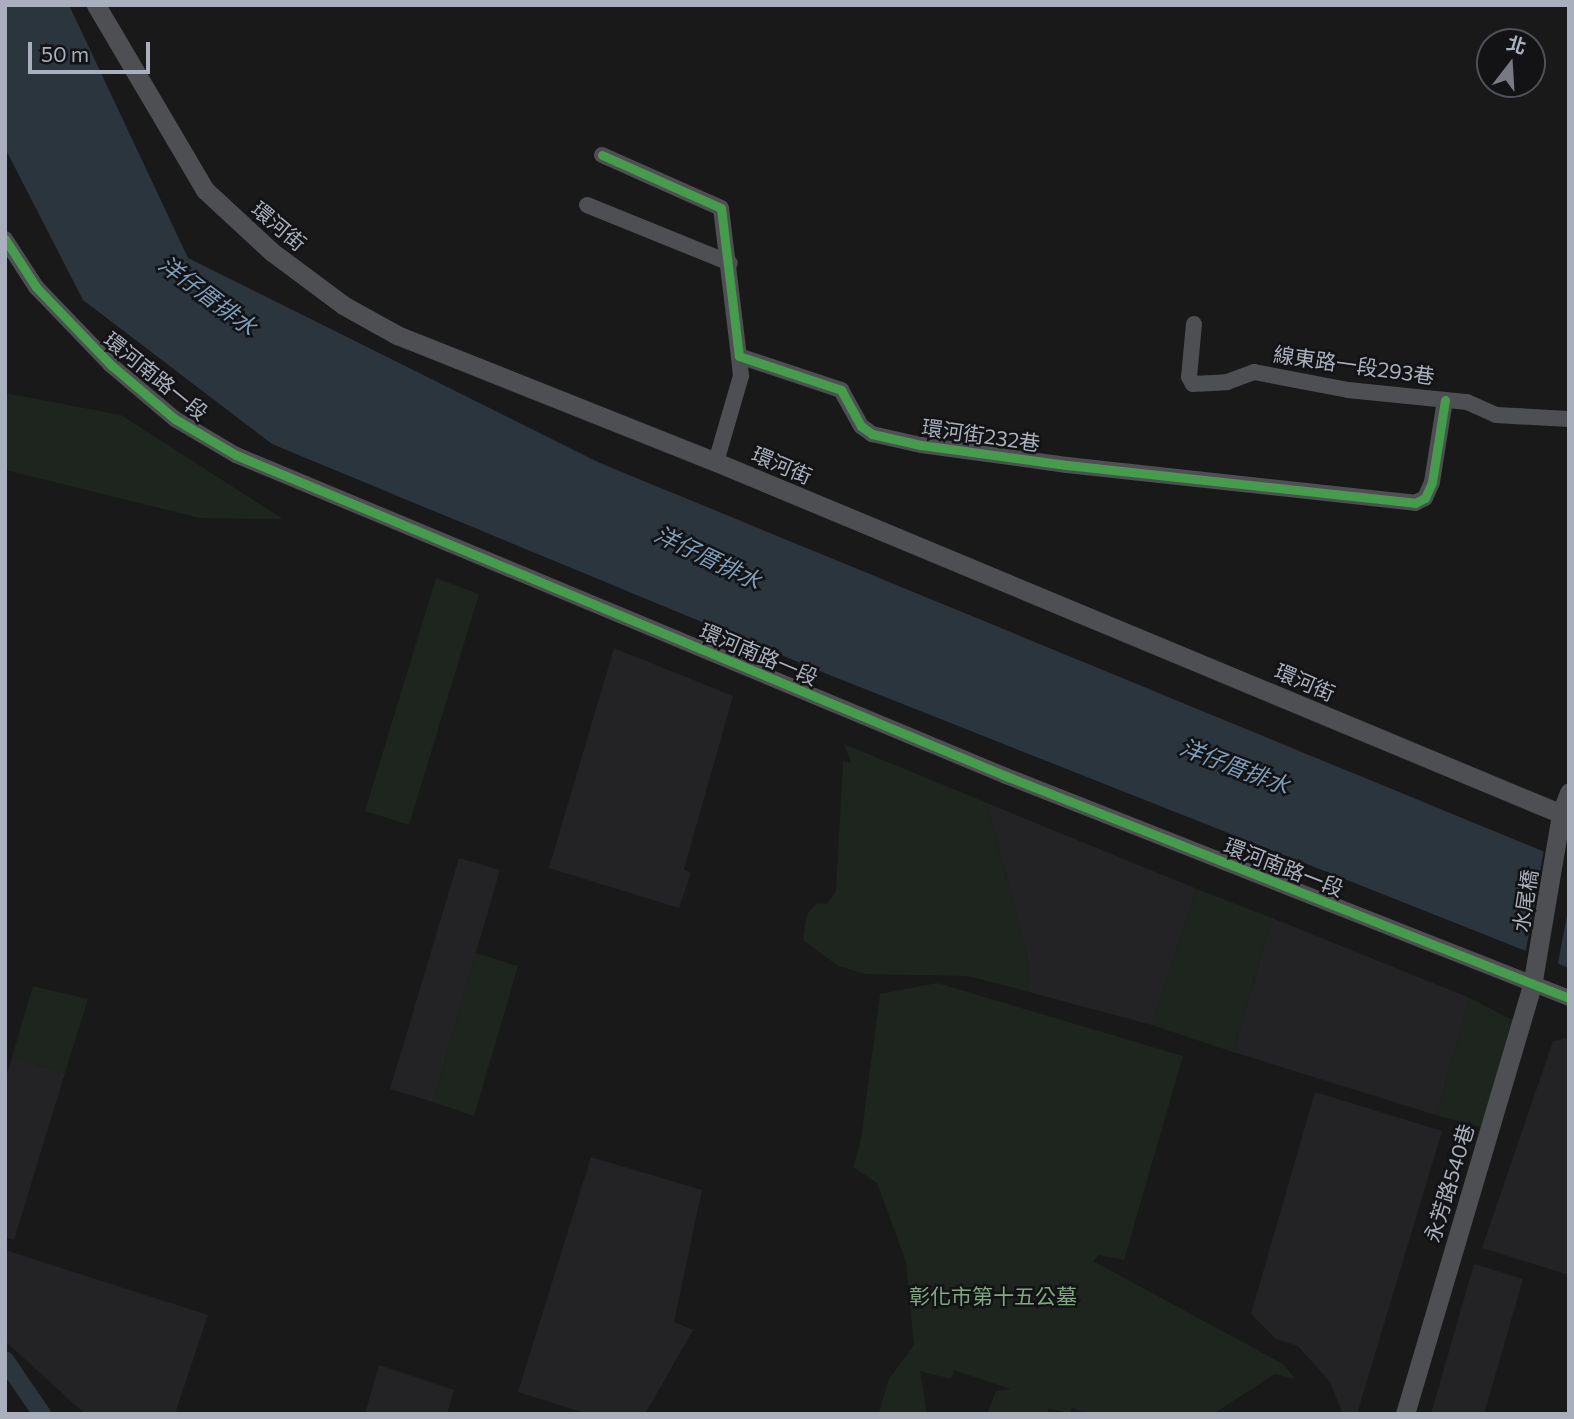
<!DOCTYPE html>
<html>
<head>
<meta charset="utf-8">
<style>
  body { margin:0 }
  #map { position:relative; width:1574px; height:1419px; overflow:hidden; background:#19191a; font-family:Commissioner,"Noto Sans TC",sans-serif }
  div>[style] { position:absolute }
  .built>* { inset:0; background:#232326 }
  .green>* { inset:0; background:#1d251e }
  .water>* { inset:0; background:#2b353d }
  .pier>* { inset:0; background:#19191a }
  .canal>* { height:18px; margin:-9px; padding:0 9px; transform-origin:9px; border-radius:9px; background:#2b353d }
  .minor>* { height:16px; margin:-8px; padding:0 8px; transform-origin:8px; border-radius:8px; background:#4d4f53 }
  .tertiary>* { height:19px; margin:-9.5px; padding:0 9.5px; transform-origin:9.5px; border-radius:9.5px; background:#4d4f53 }
  .cycleway>* { height:9px; margin:-4.5px; padding:0 4.5px; transform-origin:4.5px; border-radius:4.5px; background:#469c4c }
  span { translate:-50% -50%; white-space:nowrap; text-align:center; line-height:1.15; -webkit-text-stroke:5px #131316; paint-order:stroke }
  .street-label { font-size:21px; color:#a9afbc }
  .park-label { font-size:21px; color:#7fa981 }
  .water-label { font-size:23px; color:#7d9dba; font-style:italic }
  .frame { position:absolute; inset:0; border:7px solid #a9afbc; pointer-events:none }
  .north { position:absolute; left:1476px; top:28px; width:70px; height:70px; box-sizing:border-box; background:#131316; border:2px solid #4f5158; border-radius:50%; rotate:17deg; font-size:19px; font-weight:700; line-height:28px; text-align:center; color:#a9afbc }
  .north::after { content:''; display:block; margin:auto; width:24px; height:32px; background:#777a83; clip-path:polygon(50% 0,100% 100%,50% 72%,0 100%) }
  .scale { position:absolute; left:28px; top:42px; width:122px; height:32px; box-sizing:border-box; border:4px solid #a9afbc; border-top:0; padding-left:9px; font-size:21px; line-height:24px; white-space:nowrap; color:#a9afbc; -webkit-text-stroke:5px #131316; paint-order:stroke }
</style>
</head>
<body>
<div id="map">
  <div class="built">
    <i style="clip-path:polygon(614px 648px,733px 696px,684px 869px,691px 873px,679px 908px,549px 868px)"></i>
    <i style="clip-path:polygon(987px 803px,1197px 889px,1152px 1025px,1029px 992px,1027px 957px)"></i>
    <i style="clip-path:polygon(459px 858px,500px 870px,433px 1102px,390px 1089px)"></i>
    <i style="clip-path:polygon(1272px 918px,1470px 998px,1436px 1115px,1233px 1052px)"></i>
    <i style="clip-path:polygon(1569px 1038px,1569px 1275px,1482px 1248px,1553px 1041px)"></i>
    <i style="clip-path:polygon(12px 1057px,65px 1073px,14px 1240px,5px 1237px,5px 1081px)"></i>
    <i style="clip-path:polygon(1315px 1092px,1442px 1131px,1357px 1414px,1343px 1414px,1330px 1382px,1298px 1346px,1276px 1339px,1251px 1314px)"></i>
    <i style="clip-path:polygon(591px 1157px,702px 1190px,674px 1322px,693px 1330px,645px 1414px,588px 1414px,518px 1392px)"></i>
    <i style="clip-path:polygon(5px 1250px,208px 1315px,175px 1414px,85px 1414px,5px 1341px)"></i>
    <i style="clip-path:polygon(1474px 1264px,1523px 1279px,1484px 1414px,1431px 1414px)"></i>
    <i style="clip-path:polygon(379px 1365px,454px 1390px,447px 1414px,365px 1414px)"></i>
  </div>
  <div class="green">
    <i style="clip-path:polygon(5px 393px,121px 415px,283px 519px,200px 518px,5px 470px)"></i>
    <i style="clip-path:polygon(436px 578px,479px 594px,409px 825px,365px 811px)"></i>
    <i style="clip-path:polygon(844px 744px,987px 803px,1027px 957px,1029px 992px,968px 976px,865px 974px,838px 966px,803px 940px,807px 914px,817px 903px,827px 904px,836px 891px,843px 761px,851px 763px)"></i>
    <i style="clip-path:polygon(1197px 889px,1272px 918px,1233px 1052px,1152px 1025px)"></i>
    <i style="clip-path:polygon(476px 953px,518px 966px,474px 1116px,433px 1102px)"></i>
    <i style="clip-path:polygon(937px 983px,1183px 1056px,1124px 1260px,1099px 1255px,1093px 1261px,1283px 1364px,1295px 1379px,1275px 1374px,1213px 1414px,1090px 1414px,1072px 1408px,1070px 1413px,1049px 1409px,1046px 1414px,987px 1414px,996px 1391px,1011px 1389px,954px 1370px,951px 1379px,920px 1371px,927px 1414px,879px 1412px,889px 1379px,914px 1345px,906px 1262px,877px 1183px,853px 1167px,861px 1139px,880px 994px)"></i>
    <i style="clip-path:polygon(33px 986px,88px 999px,65px 1073px,12px 1057px)"></i>
    <i style="clip-path:polygon(1470px 998px,1516px 1022px,1484px 1128px,1436px 1115px)"></i>
  </div>
  <div class="water">
    <i style="clip-path:polygon(5px 5px,69px 5px,188px 258px,600px 463px,1569px 862px,1569px 968px,832px 676px,272px 444px,83px 300px,5px 148px)"></i>
  </div>
  <div class="pier">
    <i style="clip-path:polygon(1544px 849px,1569px 858px,1569px 905px,1557px 968px,1525px 955px)"></i>
  </div>
  <div class="canal">
    <i style="left:5px;top:1360px;width:65px;rotate:55.6deg"></i>
  </div>
  <div class="minor">
    <i style="left:602px;top:155px;width:130px;rotate:24deg"></i>
    <i style="left:721px;top:208px;width:149px;rotate:83.1deg"></i>
    <i style="left:739px;top:356px;width:108px;rotate:18.4deg"></i>
    <i style="left:841px;top:390px;width:41px;rotate:60.9deg"></i>
    <i style="left:861px;top:426px;width:14px;rotate:36deg"></i>
    <i style="left:872px;top:434px;width:50px;rotate:12.7deg"></i>
    <i style="left:921px;top:445px;width:147px;rotate:7.8deg"></i>
    <i style="left:1067px;top:465px;width:350px;rotate:6.2deg"></i>
    <i style="left:1415px;top:503px;width:11px;rotate:-27deg"></i>
    <i style="left:1425px;top:498px;width:17px;rotate:-66deg"></i>
    <i style="left:1432px;top:482px;width:83px;rotate:-81deg"></i>
    <i style="left:587px;top:205px;width:154px;rotate:22.1deg"></i>
    <i style="left:5px;top:239px;width:57px;rotate:57.1deg"></i>
    <i style="left:36px;top:287px;width:108px;rotate:46.1deg"></i>
    <i style="left:111px;top:365px;width:84px;rotate:40.2deg"></i>
    <i style="left:175px;top:419px;width:71px;rotate:30.5deg"></i>
    <i style="left:236px;top:455px;width:834px;rotate:22.63deg"></i>
    <i style="left:1006px;top:776px;width:605px;rotate:21.52deg"></i>
    <i style="left:1194px;top:324px;width:53px;rotate:95.4deg"></i>
    <i style="left:1189px;top:377px;width:8px;rotate:60deg"></i>
    <i style="left:1193px;top:384px;width:34px;rotate:-3deg"></i>
    <i style="left:1227px;top:382px;width:29px;rotate:-20deg"></i>
    <i style="left:1254px;top:372px;width:96px;rotate:10.8deg"></i>
    <i style="left:1348px;top:390px;width:120px;rotate:5.8deg"></i>
    <i style="left:1467px;top:402px;width:32px;rotate:24deg"></i>
    <i style="left:1496px;top:415px;width:73px;rotate:3.1deg"></i>
    <i style="left:716px;top:462px;width:90px;rotate:-73.8deg"></i>
    <i style="left:741px;top:376px;width:20px;rotate:-96deg"></i>
  </div>
  <div class="tertiary">
    <i style="left:96px;top:5px;width:215px;rotate:59.5deg"></i>
    <i style="left:205px;top:190px;width:91px;rotate:42.8deg"></i>
    <i style="left:272px;top:252px;width:89px;rotate:36.7deg"></i>
    <i style="left:343px;top:305px;width:62px;rotate:29.1deg"></i>
    <i style="left:397px;top:335px;width:343px;rotate:21.7deg"></i>
    <i style="left:716px;top:462px;width:924px;rotate:22.6deg"></i>
    <i style="left:1405px;top:1414px;width:446px;rotate:-73.5deg"></i>
    <i style="left:1532px;top:986px;width:174px;rotate:-80.4deg"></i>
    <i style="left:1561px;top:814px;width:23px;rotate:-70deg"></i>
  </div>
  <div class="cycleway">
    <i style="left:602px;top:155px;width:130px;rotate:24deg"></i>
    <i style="left:721px;top:208px;width:149px;rotate:83.1deg"></i>
    <i style="left:739px;top:356px;width:108px;rotate:18.4deg"></i>
    <i style="left:841px;top:390px;width:41px;rotate:60.9deg"></i>
    <i style="left:861px;top:426px;width:14px;rotate:36deg"></i>
    <i style="left:872px;top:434px;width:50px;rotate:12.7deg"></i>
    <i style="left:921px;top:445px;width:147px;rotate:7.8deg"></i>
    <i style="left:1067px;top:465px;width:350px;rotate:6.2deg"></i>
    <i style="left:1415px;top:503px;width:11px;rotate:-27deg"></i>
    <i style="left:1425px;top:498px;width:17px;rotate:-66deg"></i>
    <i style="left:1432px;top:482px;width:83px;rotate:-81deg"></i>
    <i style="left:5px;top:239px;width:57px;rotate:57.1deg"></i>
    <i style="left:36px;top:287px;width:108px;rotate:46.1deg"></i>
    <i style="left:111px;top:365px;width:84px;rotate:40.2deg"></i>
    <i style="left:175px;top:419px;width:71px;rotate:30.5deg"></i>
    <i style="left:236px;top:455px;width:834px;rotate:22.63deg"></i>
    <i style="left:1006px;top:776px;width:605px;rotate:21.52deg"></i>
  </div>
  <div class="street-label">
    <span style="left:279px;top:226px;rotate:40deg">環河街</span>
    <span style="left:1354px;top:365px;rotate:8deg">線東路一段293巷</span>
    <span style="left:156px;top:376px;rotate:39deg">環河南路一段</span>
    <span style="left:981px;top:435px;rotate:8deg">環河街232巷</span>
    <span style="left:782px;top:465px;rotate:23deg">環河街</span>
    <span style="left:759px;top:654px;rotate:23deg">環河南路一段</span>
    <span style="left:1305px;top:682px;rotate:23deg">環河街</span>
    <span style="left:1284px;top:867px;rotate:21deg">環河南路一段</span>
    <span style="left:1525px;top:901px;rotate:-81deg">水尾橋</span>
    <span style="left:1449px;top:1183px;rotate:-73deg">永芳路540巷</span>
  </div>
  <div class="park-label">
    <span style="left:993px;top:1296px">彰化市第十五公墓</span>
  </div>
  <div class="water-label">
    <span style="left:208px;top:295px;rotate:37deg">洋仔厝排水</span>
    <span style="left:708px;top:557px;rotate:26deg">洋仔厝排水</span>
    <span style="left:1235px;top:766px;rotate:21deg">洋仔厝排水</span>
  </div>
  <div class="frame"></div>
  <div class="north">北</div>
  <div class="scale">50 m</div>
</div>
</body>
</html>
